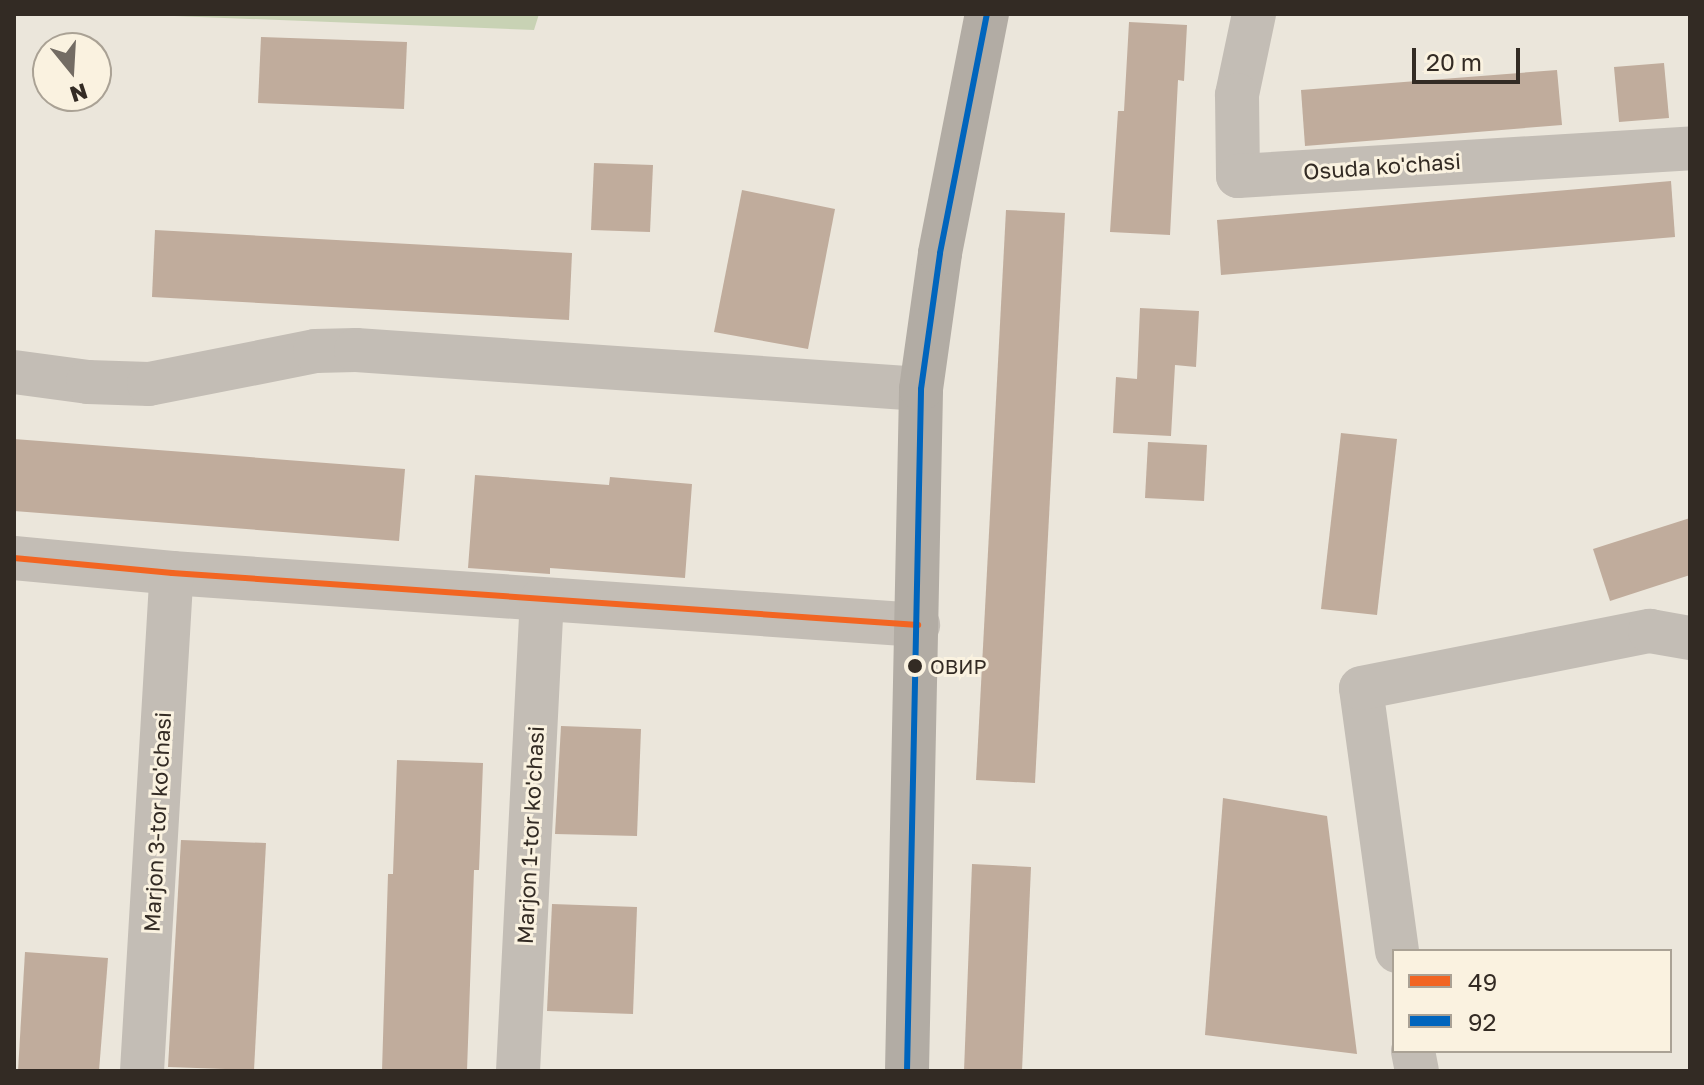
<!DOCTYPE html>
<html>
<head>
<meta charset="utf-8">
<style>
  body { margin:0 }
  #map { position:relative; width:1704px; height:1085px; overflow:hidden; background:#ebe6db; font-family:"Golos Text",sans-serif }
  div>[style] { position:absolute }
  .green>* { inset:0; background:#c8d2b4 }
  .building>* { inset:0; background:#c0ac9c }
  .minor>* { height:44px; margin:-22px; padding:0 22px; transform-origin:22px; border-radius:22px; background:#c3bdb5 }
  .major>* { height:44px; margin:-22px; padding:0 22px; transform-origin:22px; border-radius:22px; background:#b2aca4 }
  .bus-1>* { height:6px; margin:-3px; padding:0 3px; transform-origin:3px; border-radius:3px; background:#f26522 }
  .bus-2>* { height:6px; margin:-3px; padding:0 3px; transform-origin:3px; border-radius:3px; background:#0065bd }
  .dots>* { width:22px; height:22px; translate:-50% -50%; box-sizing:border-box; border:4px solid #faf2e0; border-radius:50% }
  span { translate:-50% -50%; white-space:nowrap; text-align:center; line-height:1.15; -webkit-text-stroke:6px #faf2e0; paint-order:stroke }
  .bus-label { font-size:20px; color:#332b24 }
  .left { translate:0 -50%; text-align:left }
  .street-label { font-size:22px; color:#332b24 }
  .frame { position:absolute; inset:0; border:16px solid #332b24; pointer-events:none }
  .legend { position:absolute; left:1392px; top:949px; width:280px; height:104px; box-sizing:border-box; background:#faf2e0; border:2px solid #aaa295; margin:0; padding:10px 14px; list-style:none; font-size:24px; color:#332b24 }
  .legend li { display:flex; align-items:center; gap:16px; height:40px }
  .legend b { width:40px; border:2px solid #aaa295 }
  .north { position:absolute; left:32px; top:32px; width:80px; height:80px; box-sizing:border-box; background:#faf2e0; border:2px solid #aaa295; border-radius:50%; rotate:162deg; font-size:22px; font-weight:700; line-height:32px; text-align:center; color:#332b24 }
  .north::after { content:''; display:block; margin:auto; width:28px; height:36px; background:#736c64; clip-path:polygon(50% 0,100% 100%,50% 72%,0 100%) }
  .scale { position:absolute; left:1412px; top:48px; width:108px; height:36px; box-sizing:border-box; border:4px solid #332b24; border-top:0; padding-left:10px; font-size:24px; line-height:28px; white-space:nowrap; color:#332b24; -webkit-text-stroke:6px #faf2e0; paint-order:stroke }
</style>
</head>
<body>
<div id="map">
  <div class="green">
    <i style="clip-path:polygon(124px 14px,539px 14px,534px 30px)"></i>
  </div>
  <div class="building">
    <i style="clip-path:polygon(1129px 22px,1187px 25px,1184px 81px,1178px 80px,1170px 235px,1110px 232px,1118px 111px,1124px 111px)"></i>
    <i style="clip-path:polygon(261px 37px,407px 42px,404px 109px,258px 103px)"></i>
    <i style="clip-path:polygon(1664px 63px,1669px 118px,1619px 122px,1614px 67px)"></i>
    <i style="clip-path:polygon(1557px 70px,1562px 125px,1305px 146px,1301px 90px)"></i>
    <i style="clip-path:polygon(594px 163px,653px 165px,650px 232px,591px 230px)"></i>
    <i style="clip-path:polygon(1671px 181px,1675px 237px,1221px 275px,1217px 220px)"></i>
    <i style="clip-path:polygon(742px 190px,835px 209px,808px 349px,714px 332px)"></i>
    <i style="clip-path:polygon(1006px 210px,1065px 213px,1035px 783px,976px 780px)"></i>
    <i style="clip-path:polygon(155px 230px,572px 253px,569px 320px,152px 297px)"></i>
    <i style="clip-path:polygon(1140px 308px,1199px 311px,1196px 367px,1175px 365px,1171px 436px,1113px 433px,1116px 377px,1137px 379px)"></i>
    <i style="clip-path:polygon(1341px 433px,1397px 439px,1377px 615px,1321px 609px)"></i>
    <i style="clip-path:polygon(14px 439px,405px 469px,399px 541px,14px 511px)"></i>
    <i style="clip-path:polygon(1148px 442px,1207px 445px,1204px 501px,1145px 498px)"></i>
    <i style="clip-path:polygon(475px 475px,609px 485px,610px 477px,692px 484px,685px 578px,550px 568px,550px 574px,468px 568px)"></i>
    <i style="clip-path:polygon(1690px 518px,1690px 575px,1610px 601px,1593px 549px)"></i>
    <i style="clip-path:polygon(561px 726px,641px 729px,637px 836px,555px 834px)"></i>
    <i style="clip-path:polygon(397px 760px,483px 763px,479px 870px,474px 870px,467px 1071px,382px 1071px,388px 874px,393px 874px)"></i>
    <i style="clip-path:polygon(1223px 798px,1327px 816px,1357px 1054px,1205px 1035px)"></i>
    <i style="clip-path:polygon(181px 840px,266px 843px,254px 1070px,168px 1067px)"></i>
    <i style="clip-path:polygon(972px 864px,1031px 867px,1022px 1071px,964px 1071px)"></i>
    <i style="clip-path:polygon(552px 904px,637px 907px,633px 1014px,547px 1011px)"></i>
    <i style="clip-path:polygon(25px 952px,108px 958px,99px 1071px,18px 1071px)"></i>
  </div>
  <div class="minor">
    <i style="left:1254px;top:14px;width:83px;rotate:101.9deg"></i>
    <i style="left:1237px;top:95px;width:81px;rotate:89.3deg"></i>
    <i style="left:1238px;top:176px;width:453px;rotate:-3.5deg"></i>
    <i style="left:14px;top:372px;width:75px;rotate:7.7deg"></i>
    <i style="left:88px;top:382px;width:61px;rotate:1.9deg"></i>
    <i style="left:149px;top:384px;width:169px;rotate:-11.2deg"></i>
    <i style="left:315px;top:351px;width:41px;rotate:-1.4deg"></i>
    <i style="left:356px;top:350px;width:566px;rotate:3.95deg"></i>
    <i style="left:14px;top:558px;width:159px;rotate:5.4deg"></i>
    <i style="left:172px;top:573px;width:748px;rotate:3.99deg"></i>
    <i style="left:1397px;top:951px;width:265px;rotate:-97.8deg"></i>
    <i style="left:1361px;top:688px;width:295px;rotate:-11.2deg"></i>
    <i style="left:1650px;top:631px;width:41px;rotate:9.9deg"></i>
    <i style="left:1413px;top:1051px;width:20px;rotate:79deg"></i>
    <i style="left:142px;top:1071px;width:499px;rotate:-86.6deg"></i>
    <i style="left:518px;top:1071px;width:472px;rotate:-87.1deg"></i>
  </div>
  <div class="major">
    <i style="left:907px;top:1071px;width:682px;rotate:-88.82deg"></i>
    <i style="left:921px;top:389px;width:137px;rotate:-82deg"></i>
    <i style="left:940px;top:253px;width:244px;rotate:-78.9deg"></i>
  </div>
  <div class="bus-1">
    <i style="left:14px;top:558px;width:159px;rotate:5.4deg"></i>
    <i style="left:172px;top:573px;width:748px;rotate:3.99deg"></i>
  </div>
  <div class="bus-2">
    <i style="left:907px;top:1071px;width:682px;rotate:-88.82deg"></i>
    <i style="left:921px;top:389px;width:137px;rotate:-82deg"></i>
    <i style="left:940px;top:253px;width:244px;rotate:-78.9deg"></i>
  </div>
  <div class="dots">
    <i style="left:915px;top:666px;background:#332b24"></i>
  </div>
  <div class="bus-label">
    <span class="left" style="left:930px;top:666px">ОВИР</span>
  </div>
  <div class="street-label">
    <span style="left:1382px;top:166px;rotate:-4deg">Osuda ko'chasi</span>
    <span style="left:157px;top:822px;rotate:-87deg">Marjon 3-tor ko'chasi</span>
    <span style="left:530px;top:835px;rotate:-87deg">Marjon 1-tor ko'chasi</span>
  </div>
  <div class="frame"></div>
  <ul class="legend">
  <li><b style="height:10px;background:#f26522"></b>49</li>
  <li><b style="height:10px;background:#0065bd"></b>92</li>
  </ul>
  <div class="north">N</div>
  <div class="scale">20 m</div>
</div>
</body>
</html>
